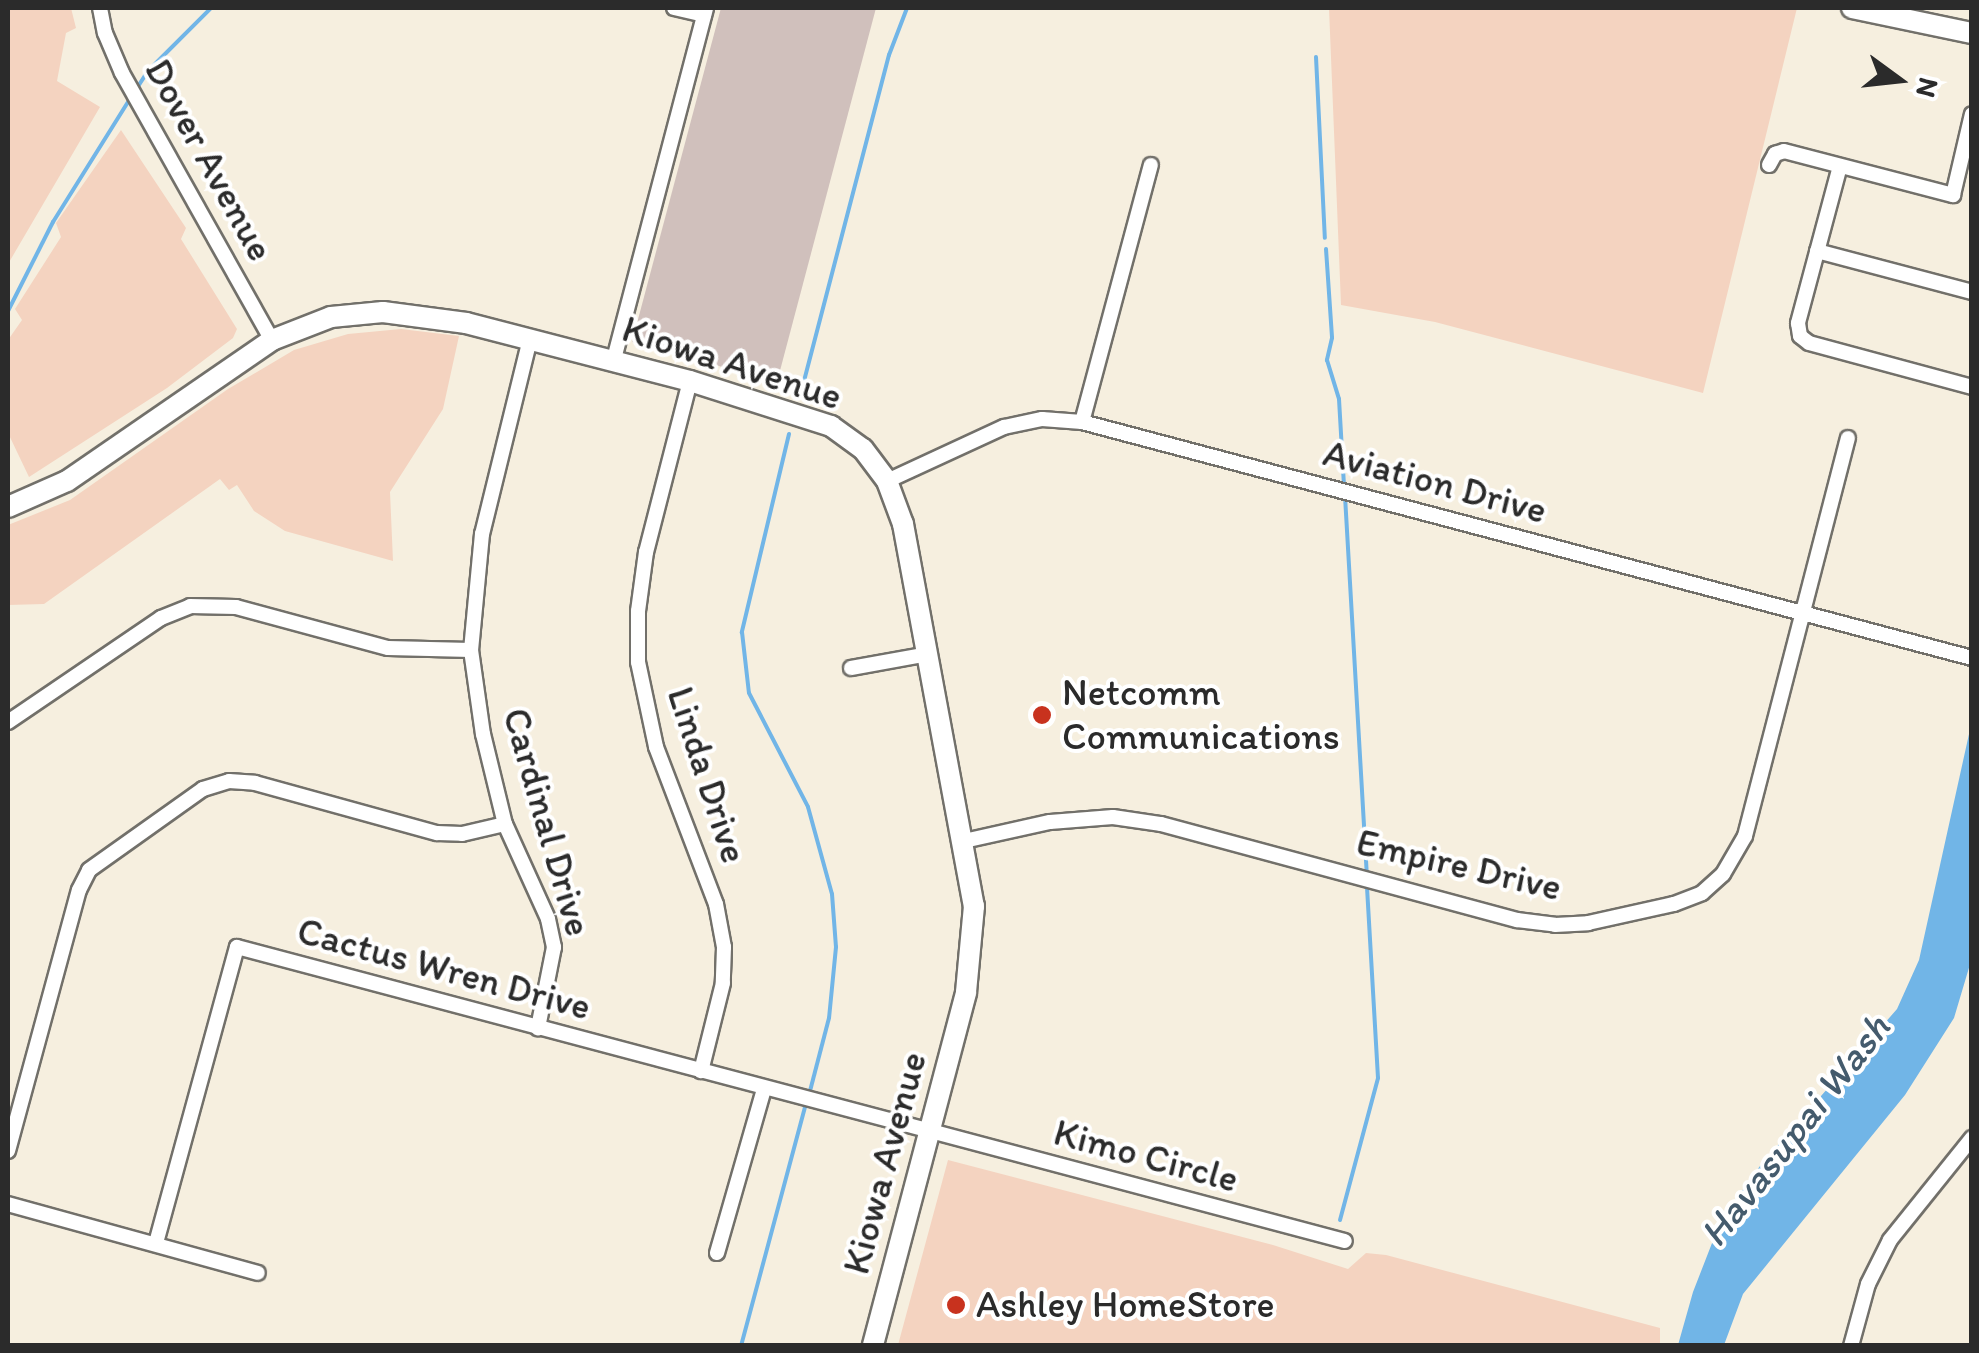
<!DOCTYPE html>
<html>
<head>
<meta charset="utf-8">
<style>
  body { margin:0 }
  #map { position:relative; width:1979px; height:1353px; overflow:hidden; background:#f6efdf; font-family:Itim,sans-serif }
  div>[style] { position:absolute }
  .built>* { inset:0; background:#f4d3c0 }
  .industrial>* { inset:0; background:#d0c0bc }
  .water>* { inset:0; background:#71b5e7 }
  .stream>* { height:4px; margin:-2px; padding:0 2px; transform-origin:2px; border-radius:2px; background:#71b5e7 }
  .roads { filter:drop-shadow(2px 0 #72706a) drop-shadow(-2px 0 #72706a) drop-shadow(0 2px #72706a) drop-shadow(0 -2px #72706a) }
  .street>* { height:14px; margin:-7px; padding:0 7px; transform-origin:7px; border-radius:7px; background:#fff }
  .secondary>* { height:20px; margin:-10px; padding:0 10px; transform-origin:10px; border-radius:10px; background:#fff }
  .dots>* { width:28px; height:28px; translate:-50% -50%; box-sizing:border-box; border:5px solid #fff; border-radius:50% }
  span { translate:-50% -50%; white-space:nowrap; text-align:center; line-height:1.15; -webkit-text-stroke:8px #fff; paint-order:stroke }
  .street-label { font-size:38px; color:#2b2b2b }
  .poi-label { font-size:38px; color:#2b2b2b }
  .left { translate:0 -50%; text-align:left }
  .water-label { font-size:40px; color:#445b6d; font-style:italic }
  .frame { position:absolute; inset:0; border:10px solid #2b2b2b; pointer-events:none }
  .north { position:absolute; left:1849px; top:30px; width:100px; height:100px; -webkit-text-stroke:8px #fff; paint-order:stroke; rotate:105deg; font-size:28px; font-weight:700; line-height:40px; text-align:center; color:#2b2b2b }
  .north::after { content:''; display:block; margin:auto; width:35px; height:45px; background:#2b2b2b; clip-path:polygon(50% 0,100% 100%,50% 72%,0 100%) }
</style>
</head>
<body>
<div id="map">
  <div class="built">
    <i style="clip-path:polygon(8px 8px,71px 8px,76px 28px,66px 33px,57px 81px,100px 107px,8px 264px)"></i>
    <i style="clip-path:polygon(1329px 8px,1797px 8px,1703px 393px,1435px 322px,1341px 305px)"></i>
    <i style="clip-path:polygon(121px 130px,186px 228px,181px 239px,237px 329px,233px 338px,167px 388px,29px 477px,8px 433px,8px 340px,22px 320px,15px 309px,61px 237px,56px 223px)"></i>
    <i style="clip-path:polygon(401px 329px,459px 336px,443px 409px,390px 492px,393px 561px,285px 531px,254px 511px,237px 485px,229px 490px,220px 479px,44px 604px,8px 605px,8px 525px,70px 500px,228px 389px,294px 350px,348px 334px)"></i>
    <i style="clip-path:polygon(948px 1160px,1273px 1245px,1348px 1269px,1366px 1253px,1386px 1255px,1660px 1328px,1660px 1345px,898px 1345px)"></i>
  </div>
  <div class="industrial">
    <i style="clip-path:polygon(721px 8px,876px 8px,777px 382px,632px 342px)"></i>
  </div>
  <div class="water">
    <i style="clip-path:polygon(1971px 725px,1971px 961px,1954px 1018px,1905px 1095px,1743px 1294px,1724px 1345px,1678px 1345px,1693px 1292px,1721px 1220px,1760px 1166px,1897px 1009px,1919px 960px)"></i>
  </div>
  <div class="stream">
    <i style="left:1316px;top:57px;width:181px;rotate:87.2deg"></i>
    <i style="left:135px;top:91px;width:24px;rotate:-57deg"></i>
    <i style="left:148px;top:71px;width:89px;rotate:-45deg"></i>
    <i style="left:1326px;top:249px;width:89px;rotate:86.1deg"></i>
    <i style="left:1332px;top:338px;width:23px;rotate:103deg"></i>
    <i style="left:1327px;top:360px;width:41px;rotate:72.9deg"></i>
    <i style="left:1339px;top:399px;width:88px;rotate:86.7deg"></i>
    <i style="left:8px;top:311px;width:100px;rotate:-63.2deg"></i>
    <i style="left:53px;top:222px;width:145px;rotate:-58deg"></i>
    <i style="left:804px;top:381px;width:337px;rotate:-75.4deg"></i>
    <i style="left:889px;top:55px;width:50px;rotate:-69deg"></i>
    <i style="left:789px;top:434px;width:204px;rotate:103.4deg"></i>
    <i style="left:742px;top:632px;width:61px;rotate:83.5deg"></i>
    <i style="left:749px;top:693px;width:128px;rotate:62.6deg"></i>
    <i style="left:808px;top:807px;width:90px;rotate:74.6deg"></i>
    <i style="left:832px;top:894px;width:53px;rotate:85.7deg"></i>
    <i style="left:836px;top:947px;width:71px;rotate:95.6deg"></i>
    <i style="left:829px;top:1018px;width:80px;rotate:104.6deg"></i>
    <i style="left:1345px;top:496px;width:381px;rotate:86.7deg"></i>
    <i style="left:1340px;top:1220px;width:147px;rotate:-75deg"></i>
    <i style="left:1378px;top:1078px;width:193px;rotate:-93.3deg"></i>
    <i style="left:741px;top:1346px;width:251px;rotate:-75deg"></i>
  </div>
  <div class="roads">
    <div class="street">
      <i style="left:100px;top:8px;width:25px;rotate:79deg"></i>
      <i style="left:105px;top:33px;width:43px;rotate:67deg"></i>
      <i style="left:122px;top:73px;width:306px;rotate:60.7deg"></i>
      <i style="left:674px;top:8px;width:31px;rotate:13deg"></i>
      <i style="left:1769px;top:165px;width:13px;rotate:-61deg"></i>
      <i style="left:1775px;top:154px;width:9px;rotate:-18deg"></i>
      <i style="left:1784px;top:151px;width:175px;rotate:14.6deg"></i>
      <i style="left:1953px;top:195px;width:83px;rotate:-76.8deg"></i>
      <i style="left:1840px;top:166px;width:163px;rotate:105deg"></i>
      <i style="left:1798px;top:323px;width:13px;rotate:81deg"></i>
      <i style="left:1800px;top:336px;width:11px;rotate:38deg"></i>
      <i style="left:1809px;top:343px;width:169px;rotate:15.1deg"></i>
      <i style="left:1817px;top:251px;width:160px;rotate:14.8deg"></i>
      <i style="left:530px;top:339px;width:201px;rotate:103.8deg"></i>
      <i style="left:482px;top:534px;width:117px;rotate:95.4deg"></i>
      <i style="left:471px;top:650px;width:85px;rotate:81.9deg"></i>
      <i style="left:483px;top:734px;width:93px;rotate:76.3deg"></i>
      <i style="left:505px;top:824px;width:104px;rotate:65.6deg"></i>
      <i style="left:548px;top:919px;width:29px;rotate:78deg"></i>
      <i style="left:554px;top:947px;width:83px;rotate:101.2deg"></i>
      <i style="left:614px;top:359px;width:363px;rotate:-75.3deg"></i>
      <i style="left:690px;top:381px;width:177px;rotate:104.4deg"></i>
      <i style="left:646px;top:552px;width:60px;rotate:97.7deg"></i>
      <i style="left:638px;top:611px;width:51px;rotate:90deg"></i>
      <i style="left:638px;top:662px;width:87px;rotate:78deg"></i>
      <i style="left:656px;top:747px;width:168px;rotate:69.1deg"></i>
      <i style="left:716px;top:904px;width:44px;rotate:79.5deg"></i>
      <i style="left:724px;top:947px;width:36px;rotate:92deg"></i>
      <i style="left:723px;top:983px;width:91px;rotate:104deg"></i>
      <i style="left:1082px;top:422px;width:266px;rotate:-75deg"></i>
      <i style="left:887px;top:481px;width:129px;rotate:-24.8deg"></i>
      <i style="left:1004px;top:427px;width:39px;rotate:-12deg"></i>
      <i style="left:1042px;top:419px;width:40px;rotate:4.3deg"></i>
      <i style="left:1082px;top:422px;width:921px;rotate:14.85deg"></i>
      <i style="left:851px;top:668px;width:78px;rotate:-10.3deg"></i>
      <i style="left:8px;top:722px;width:185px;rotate:-34.2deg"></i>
      <i style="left:161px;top:618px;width:31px;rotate:-22deg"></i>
      <i style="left:190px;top:606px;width:46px;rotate:1.2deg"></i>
      <i style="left:236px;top:607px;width:157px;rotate:15.1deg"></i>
      <i style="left:388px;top:648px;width:83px;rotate:1.4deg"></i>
      <i style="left:964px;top:841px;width:88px;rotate:-12.5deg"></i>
      <i style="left:1050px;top:822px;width:63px;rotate:-4.5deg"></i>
      <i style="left:1113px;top:817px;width:49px;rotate:8.3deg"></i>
      <i style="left:1161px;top:824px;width:369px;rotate:15.1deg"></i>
      <i style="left:1517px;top:920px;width:38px;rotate:7deg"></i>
      <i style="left:1555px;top:925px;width:33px;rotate:-3deg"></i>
      <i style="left:1588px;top:923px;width:88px;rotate:-12.5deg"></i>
      <i style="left:1674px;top:904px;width:30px;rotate:-21deg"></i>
      <i style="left:1702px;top:893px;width:28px;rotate:-42deg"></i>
      <i style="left:1723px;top:874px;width:44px;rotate:-59.9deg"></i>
      <i style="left:1745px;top:836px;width:411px;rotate:-75.5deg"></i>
      <i style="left:8px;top:1151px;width:270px;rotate:-74.8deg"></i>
      <i style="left:79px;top:890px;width:22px;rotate:-63deg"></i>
      <i style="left:89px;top:870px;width:140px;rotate:-35.4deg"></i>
      <i style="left:203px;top:789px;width:27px;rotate:-17deg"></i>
      <i style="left:229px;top:781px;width:26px;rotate:4deg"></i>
      <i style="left:255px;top:783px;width:189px;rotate:15.4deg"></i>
      <i style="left:437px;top:833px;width:25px;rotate:2deg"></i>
      <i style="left:462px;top:834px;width:44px;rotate:-13.1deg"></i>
      <i style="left:8px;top:1204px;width:259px;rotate:15.4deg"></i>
      <i style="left:156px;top:1243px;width:307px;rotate:-74.7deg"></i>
      <i style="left:237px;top:947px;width:1146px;rotate:14.86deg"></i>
      <i style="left:717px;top:1253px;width:171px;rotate:-74deg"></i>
      <i style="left:1851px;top:1346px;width:64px;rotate:-74.7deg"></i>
      <i style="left:1868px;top:1284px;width:49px;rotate:-63.4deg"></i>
      <i style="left:1890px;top:1240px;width:131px;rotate:-51.2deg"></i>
    </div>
    <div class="secondary">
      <i style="left:1852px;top:8px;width:123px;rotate:11.8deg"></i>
      <i style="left:8px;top:507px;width:64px;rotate:-23.8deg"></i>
      <i style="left:67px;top:481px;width:249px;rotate:-34.5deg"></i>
      <i style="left:272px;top:340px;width:63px;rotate:-21.3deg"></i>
      <i style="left:331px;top:317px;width:52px;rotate:-5.5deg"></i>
      <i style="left:383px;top:312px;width:84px;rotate:7.5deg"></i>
      <i style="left:466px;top:323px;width:231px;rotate:14.5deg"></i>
      <i style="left:690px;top:381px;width:148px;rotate:17.7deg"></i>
      <i style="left:831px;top:426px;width:39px;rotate:36deg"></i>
      <i style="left:863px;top:449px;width:40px;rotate:53deg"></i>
      <i style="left:887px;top:481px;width:46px;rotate:69.6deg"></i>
      <i style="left:903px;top:524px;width:389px;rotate:79.5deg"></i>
      <i style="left:974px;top:906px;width:87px;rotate:95.3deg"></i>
      <i style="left:966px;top:993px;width:365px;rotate:104.8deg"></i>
    </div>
  </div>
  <div class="dots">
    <i style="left:1042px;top:715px;background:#c8321e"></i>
    <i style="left:956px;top:1305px;background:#c8321e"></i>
  </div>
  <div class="street-label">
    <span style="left:209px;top:160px;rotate:61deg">Dover Avenue</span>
    <span style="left:732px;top:363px;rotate:18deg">Kiowa Avenue</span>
    <span style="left:1435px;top:482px;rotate:15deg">Aviation Drive</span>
    <span style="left:707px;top:775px;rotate:72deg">Linda Drive</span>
    <span style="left:547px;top:822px;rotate:74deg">Cardinal Drive</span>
    <span style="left:1459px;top:865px;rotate:13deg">Empire Drive</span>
    <span style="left:444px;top:969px;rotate:15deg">Cactus Wren Drive</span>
    <span style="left:1146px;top:1156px;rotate:15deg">Kimo Circle</span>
    <span style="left:885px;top:1163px;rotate:-75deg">Kiowa Avenue</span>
  </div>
  <div class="poi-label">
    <span class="left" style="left:1062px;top:715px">Netcomm<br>Communications</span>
    <span class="left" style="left:976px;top:1305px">Ashley HomeStore</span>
  </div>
  <div class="water-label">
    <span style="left:1794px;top:1130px;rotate:-52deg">Havasupai Wash</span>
  </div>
  <div class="frame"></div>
  <div class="north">N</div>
</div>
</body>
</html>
